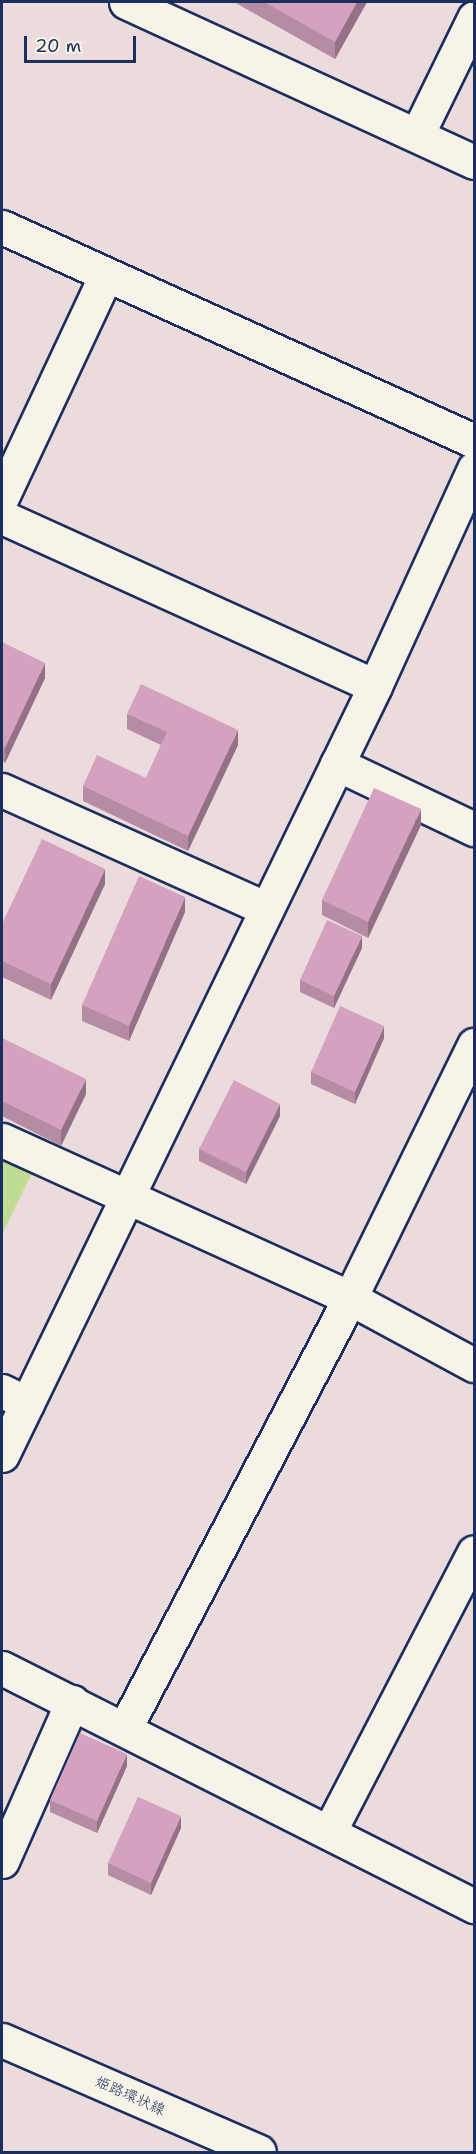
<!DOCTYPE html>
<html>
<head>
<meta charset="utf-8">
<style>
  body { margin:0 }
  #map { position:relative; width:476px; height:2154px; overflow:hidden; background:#ecdbdc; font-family:"Shantell Sans","Klee One",sans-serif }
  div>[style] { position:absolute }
  .green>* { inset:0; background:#c0db92 }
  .roads { filter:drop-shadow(2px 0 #1b2f5e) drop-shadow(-2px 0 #1b2f5e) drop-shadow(0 2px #1b2f5e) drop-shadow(0 -2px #1b2f5e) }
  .street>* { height:33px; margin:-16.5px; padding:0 16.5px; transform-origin:16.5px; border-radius:16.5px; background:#f7f3e8 }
  .secondary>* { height:33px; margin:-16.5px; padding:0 16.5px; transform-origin:16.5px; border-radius:16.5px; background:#f7f3e8 }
  .wall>* { inset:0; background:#b68ba4 }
  .shaded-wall>* { inset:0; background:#947186 }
  .building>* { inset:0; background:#d4a2bf }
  span { translate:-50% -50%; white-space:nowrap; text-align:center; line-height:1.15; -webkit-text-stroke:5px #f7f3e8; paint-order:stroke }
  .street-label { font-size:15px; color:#1b2f5e }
  .frame { position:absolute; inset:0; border:3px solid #1b2f5e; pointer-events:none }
  .scale { position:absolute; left:24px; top:36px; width:112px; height:27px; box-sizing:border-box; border:3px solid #1b2f5e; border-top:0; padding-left:8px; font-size:18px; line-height:21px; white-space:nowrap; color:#1b2f5e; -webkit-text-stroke:4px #f7f3e8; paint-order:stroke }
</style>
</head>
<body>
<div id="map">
  <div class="green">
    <i style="clip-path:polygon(2px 1158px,32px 1173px,2px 1234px)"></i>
  </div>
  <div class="roads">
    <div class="street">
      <i style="left:126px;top:2px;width:383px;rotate:24.7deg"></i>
      <i style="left:417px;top:135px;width:130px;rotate:-64deg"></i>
      <i style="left:2px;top:497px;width:245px;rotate:-64.9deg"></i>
      <i style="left:2px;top:517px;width:409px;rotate:24.4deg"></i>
      <i style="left:337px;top:764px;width:152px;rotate:25.4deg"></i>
      <i style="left:2px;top:790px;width:290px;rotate:24.2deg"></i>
      <i style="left:2px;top:1140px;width:382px;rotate:24.4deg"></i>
      <i style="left:350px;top:1298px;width:141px;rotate:28.4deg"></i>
      <i style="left:2px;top:1391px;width:28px;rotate:26deg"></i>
      <i style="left:2px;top:1455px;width:855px;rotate:-64.12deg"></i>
      <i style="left:375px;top:686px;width:239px;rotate:-65.5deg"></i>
      <i style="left:2px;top:1668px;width:529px;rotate:26.76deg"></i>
      <i style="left:125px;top:1728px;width:485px;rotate:-62.4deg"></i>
      <i style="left:350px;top:1298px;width:282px;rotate:-63.9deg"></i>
      <i style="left:329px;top:1832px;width:315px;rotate:-62.6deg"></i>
      <i style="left:2px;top:1861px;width:174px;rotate:-66.2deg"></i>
    </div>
    <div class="secondary">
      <i style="left:2px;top:227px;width:518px;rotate:24.39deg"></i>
      <i style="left:2px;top:2040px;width:280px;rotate:23.5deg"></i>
    </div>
  </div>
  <div class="wall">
    <i style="clip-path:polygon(234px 2px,367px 2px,335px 59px)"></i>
    <i style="clip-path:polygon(2px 642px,45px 678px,5px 763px,2px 761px)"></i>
    <i style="clip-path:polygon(127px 714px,238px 745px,188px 851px,83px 801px,83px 786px,146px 778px,161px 745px,127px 729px)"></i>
    <i style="clip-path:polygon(421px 825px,368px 938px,322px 915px,322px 900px)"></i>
    <i style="clip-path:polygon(105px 884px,51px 1000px,2px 977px,2px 924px)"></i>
    <i style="clip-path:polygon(185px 912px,129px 1041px,82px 1021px,82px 1005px)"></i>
    <i style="clip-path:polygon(362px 948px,334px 1008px,300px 992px,300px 980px)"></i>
    <i style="clip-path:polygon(2px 1038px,86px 1094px,61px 1146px,2px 1116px)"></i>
    <i style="clip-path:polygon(384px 1038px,355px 1104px,311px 1084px,311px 1072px)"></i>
    <i style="clip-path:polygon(280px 1116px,246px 1184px,199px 1161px,199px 1149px)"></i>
    <i style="clip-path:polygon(127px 1766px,97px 1833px,50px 1812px,50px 1800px)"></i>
    <i style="clip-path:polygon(181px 1828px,151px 1895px,108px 1875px,108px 1863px)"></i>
  </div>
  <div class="shaded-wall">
    <i style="clip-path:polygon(357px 2px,367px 2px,335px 59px,335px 42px)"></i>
    <i style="clip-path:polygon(45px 663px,45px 678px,5px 763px,5px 748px)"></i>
    <i style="clip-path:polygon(238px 730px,238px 745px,188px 851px,188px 836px)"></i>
    <i style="clip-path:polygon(421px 809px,421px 825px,368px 938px,368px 922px)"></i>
    <i style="clip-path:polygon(105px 869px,105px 884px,51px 1000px,51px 984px)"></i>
    <i style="clip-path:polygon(185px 897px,185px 912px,129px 1041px,129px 1026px)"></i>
    <i style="clip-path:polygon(362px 936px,362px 948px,334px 1008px,334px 996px)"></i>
    <i style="clip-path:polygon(384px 1026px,384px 1038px,355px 1104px,355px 1092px)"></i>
    <i style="clip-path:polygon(86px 1079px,86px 1094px,61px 1146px,61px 1130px)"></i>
    <i style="clip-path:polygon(280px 1104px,280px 1116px,246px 1184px,246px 1172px)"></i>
    <i style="clip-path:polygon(127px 1754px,127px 1766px,97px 1833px,97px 1821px)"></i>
    <i style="clip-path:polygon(181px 1816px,181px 1828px,151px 1895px,151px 1883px)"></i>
  </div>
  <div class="building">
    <i style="clip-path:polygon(264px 2px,357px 2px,335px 42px)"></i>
    <i style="clip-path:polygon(2px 642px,45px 663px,5px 748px,2px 746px)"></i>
    <i style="clip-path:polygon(141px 684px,238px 730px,188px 836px,83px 786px,97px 755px,146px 778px,167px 732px,127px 714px)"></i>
    <i style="clip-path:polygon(374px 788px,421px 809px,368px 922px,322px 900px)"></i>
    <i style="clip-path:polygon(42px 839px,105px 869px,51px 984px,2px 961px,2px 924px)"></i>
    <i style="clip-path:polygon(139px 876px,185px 897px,129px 1026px,82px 1005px)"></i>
    <i style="clip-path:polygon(327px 920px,362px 936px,334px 996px,300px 980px)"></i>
    <i style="clip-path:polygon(340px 1006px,384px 1026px,355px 1092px,311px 1072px)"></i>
    <i style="clip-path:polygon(2px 1038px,86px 1079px,61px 1130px,2px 1101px)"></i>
    <i style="clip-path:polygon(234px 1080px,280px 1104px,246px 1172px,199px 1149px)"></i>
    <i style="clip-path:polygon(80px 1733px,127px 1754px,97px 1821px,50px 1800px)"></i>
    <i style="clip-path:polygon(138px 1797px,181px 1816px,151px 1883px,108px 1863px)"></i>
  </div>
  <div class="street-label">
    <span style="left:130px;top:2096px;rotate:24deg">姫路環状線</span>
  </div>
  <div class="frame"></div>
  <div class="scale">20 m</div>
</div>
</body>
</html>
